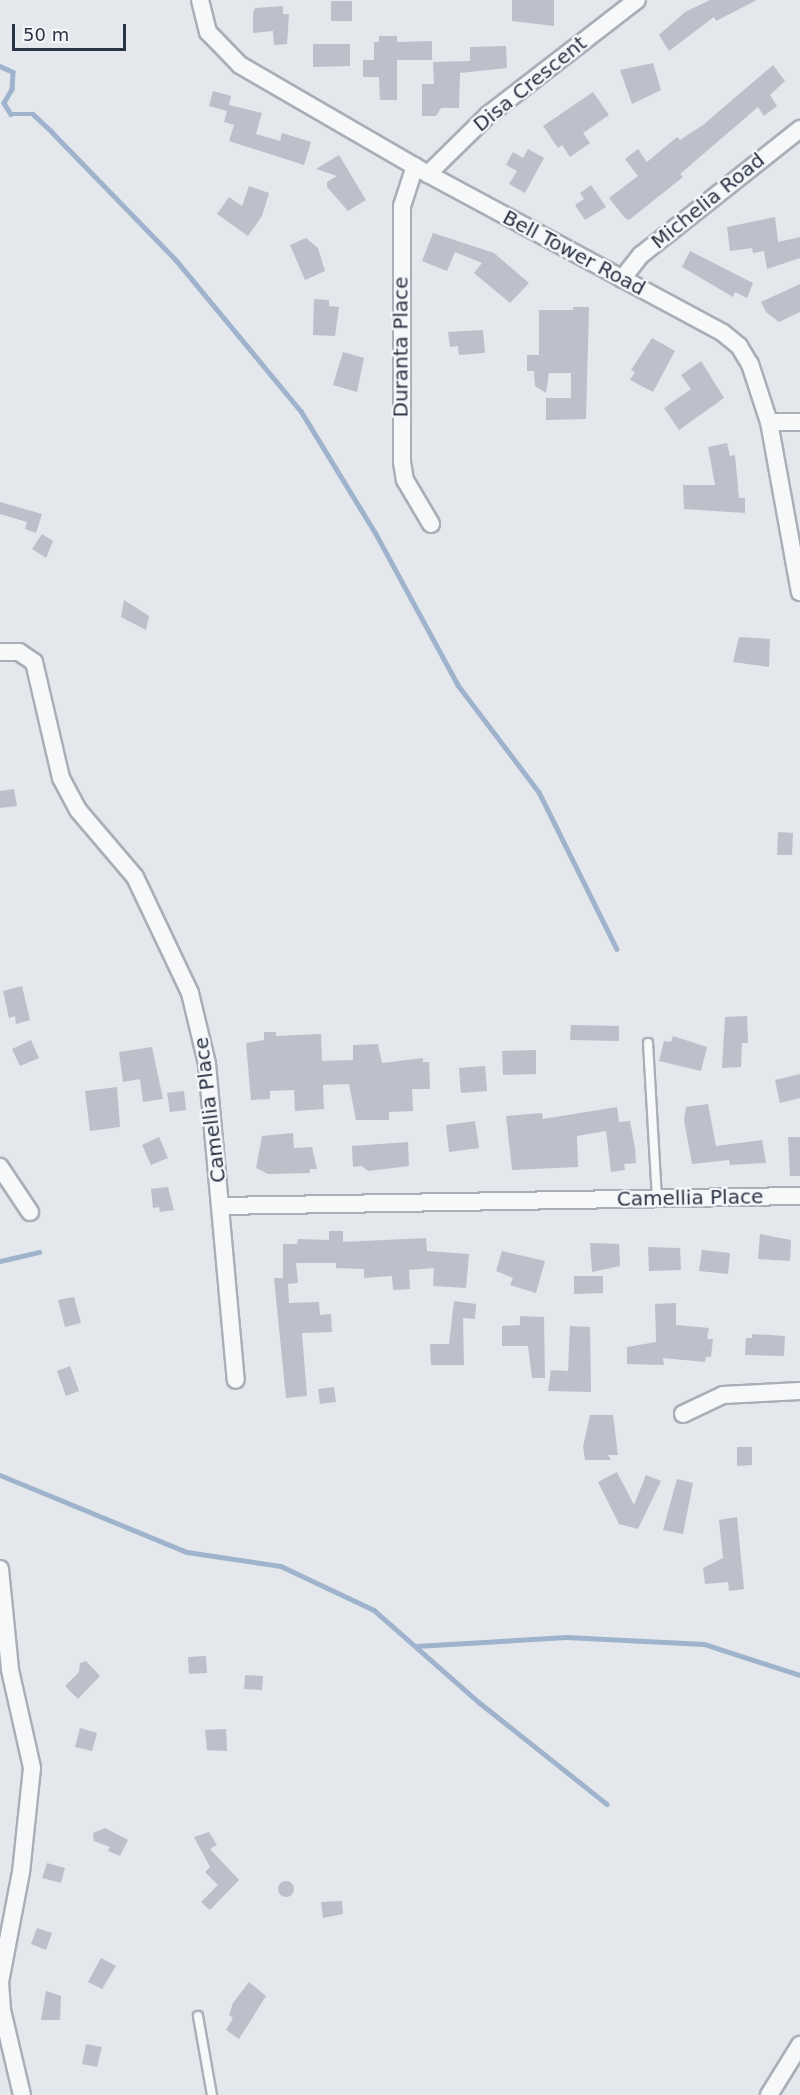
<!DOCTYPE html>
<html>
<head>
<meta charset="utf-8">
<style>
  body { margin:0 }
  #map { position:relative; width:800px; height:2095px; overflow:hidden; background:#e4e7ec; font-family:"DejaVu Sans",sans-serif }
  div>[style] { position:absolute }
  .stream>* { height:4.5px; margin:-2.25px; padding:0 2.25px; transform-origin:2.25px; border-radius:2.25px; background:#9fb4cc }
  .building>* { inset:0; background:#bbc0ca }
  .round { border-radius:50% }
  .roads { filter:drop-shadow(2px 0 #a9aeb7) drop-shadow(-2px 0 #a9aeb7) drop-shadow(0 2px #a9aeb7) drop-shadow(0 -2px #a9aeb7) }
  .service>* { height:8px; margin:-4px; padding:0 4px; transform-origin:4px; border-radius:4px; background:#f7f8fa }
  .minor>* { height:16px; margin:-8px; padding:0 8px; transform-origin:8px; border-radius:8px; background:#f7f8fa }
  span { translate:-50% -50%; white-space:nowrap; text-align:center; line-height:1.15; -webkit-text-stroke:4.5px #f4f6f9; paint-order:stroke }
  .street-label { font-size:20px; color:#2b3445 }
  .scale { position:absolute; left:12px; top:24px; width:114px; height:27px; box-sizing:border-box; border:3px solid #2b3445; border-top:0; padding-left:8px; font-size:18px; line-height:21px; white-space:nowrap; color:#2b3445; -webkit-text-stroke:4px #f4f6f9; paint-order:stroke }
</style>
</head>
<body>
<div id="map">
  <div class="stream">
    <i style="left:0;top:66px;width:14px;rotate:25deg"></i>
    <i style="left:13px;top:72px;width:17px;rotate:93deg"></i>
    <i style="left:12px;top:89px;width:16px;rotate:120deg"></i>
    <i style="left:4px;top:103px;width:13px;rotate:58deg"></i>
    <i style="left:11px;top:114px;width:22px"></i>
    <i style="left:33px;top:114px;width:26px;rotate:43deg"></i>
    <i style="left:52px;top:132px;width:178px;rotate:45.9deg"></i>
    <i style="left:176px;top:260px;width:196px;rotate:50.4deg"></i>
    <i style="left:301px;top:411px;width:142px;rotate:58.6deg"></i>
    <i style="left:375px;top:532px;width:174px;rotate:61.5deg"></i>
    <i style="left:458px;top:685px;width:134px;rotate:52.9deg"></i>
    <i style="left:539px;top:792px;width:175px;rotate:63.6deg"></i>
    <i style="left:0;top:1261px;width:40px;rotate:-13deg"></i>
    <i style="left:0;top:1475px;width:202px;rotate:22.4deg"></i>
    <i style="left:187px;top:1552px;width:95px;rotate:8.5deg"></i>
    <i style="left:281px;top:1566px;width:103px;rotate:25.3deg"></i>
    <i style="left:374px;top:1610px;width:141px;rotate:41.3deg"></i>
    <i style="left:480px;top:1703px;width:162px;rotate:38.5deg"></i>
    <i style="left:416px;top:1646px;width:150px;rotate:-3.4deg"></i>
    <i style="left:566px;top:1637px;width:138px;rotate:2.9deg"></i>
    <i style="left:704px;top:1644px;width:101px;rotate:17.9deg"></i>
  </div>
  <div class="building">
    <i style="clip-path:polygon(512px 0,554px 0,554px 26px,512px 21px)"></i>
    <i style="clip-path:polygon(710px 0,757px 0,716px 21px,714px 17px,669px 51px,659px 35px,685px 12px)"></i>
    <i style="clip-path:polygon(331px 1px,352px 1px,352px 21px,331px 21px)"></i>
    <i style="clip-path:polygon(283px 6px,283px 14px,289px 14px,287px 44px,274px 45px,273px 31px,253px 33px,253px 13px,255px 8px)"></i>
    <i style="clip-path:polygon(379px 36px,397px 36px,397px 42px,432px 41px,432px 60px,397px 60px,397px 100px,380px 100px,379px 77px,363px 77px,363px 60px,374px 60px,374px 42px,379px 42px)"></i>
    <i style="clip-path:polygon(313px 44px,350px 44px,350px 66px,313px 67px)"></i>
    <i style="clip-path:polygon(506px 46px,507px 68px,460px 73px,459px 108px,441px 108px,436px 116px,422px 116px,422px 84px,434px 84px,433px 62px,470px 61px,470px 47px)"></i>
    <i style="clip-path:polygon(653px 63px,661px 90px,632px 104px,620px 70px)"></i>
    <i style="clip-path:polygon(773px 65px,785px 81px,770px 95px,777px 106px,764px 116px,758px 107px,680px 174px,683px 177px,629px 220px,625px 218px,609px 198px,638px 176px,625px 159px,638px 149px,647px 162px,677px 137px,680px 140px,703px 125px)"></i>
    <i style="clip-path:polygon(213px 91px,231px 96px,229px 105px,262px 113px,256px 134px,280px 141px,282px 133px,311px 142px,304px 165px,229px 141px,234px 125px,224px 122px,227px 111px,209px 106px)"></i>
    <i style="clip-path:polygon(593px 92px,609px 115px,583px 133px,590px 143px,570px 157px,562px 145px,558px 148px,543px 126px)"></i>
    <i style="clip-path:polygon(528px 149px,544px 158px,525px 193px,509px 184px,517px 171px,506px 165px,513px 152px,523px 158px)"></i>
    <i style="clip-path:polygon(339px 155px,366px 200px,348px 211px,327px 187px,327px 182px,337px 176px,316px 169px)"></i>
    <i style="clip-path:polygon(591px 185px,606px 207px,585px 220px,575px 205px,584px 199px,580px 193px)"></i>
    <i style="clip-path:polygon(249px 186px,269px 193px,262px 216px,248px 236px,217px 214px,229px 197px,242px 206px)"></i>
    <i style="clip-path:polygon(775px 217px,778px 242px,800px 237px,800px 258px,767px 269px,764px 251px,753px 253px,752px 248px,730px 251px,727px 227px)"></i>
    <i style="clip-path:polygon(433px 233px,494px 253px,529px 283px,510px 303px,474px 273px,482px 263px,455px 252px,447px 271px,422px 261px)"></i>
    <i style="clip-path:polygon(306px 238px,318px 248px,325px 271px,305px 280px,290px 245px)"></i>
    <i style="clip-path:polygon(690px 251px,753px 283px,747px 298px,735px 292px,733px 297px,682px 267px)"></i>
    <i style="clip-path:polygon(800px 284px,800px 312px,779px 322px,766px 312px,761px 302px)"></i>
    <i style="clip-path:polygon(314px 299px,329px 300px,329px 306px,339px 307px,335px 336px,313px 335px)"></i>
    <i style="clip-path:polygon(573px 307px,589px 307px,586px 419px,546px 420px,546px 398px,571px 398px,571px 373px,549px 373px,546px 393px,535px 386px,534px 371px,527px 371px,527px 355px,539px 355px,539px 310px,573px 310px)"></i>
    <i style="clip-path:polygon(483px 330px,485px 353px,459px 355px,458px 346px,450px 347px,448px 332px)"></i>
    <i style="clip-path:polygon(652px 338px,675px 351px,653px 392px,630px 380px,635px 372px,631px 370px)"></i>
    <i style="clip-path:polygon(343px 352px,364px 358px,357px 392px,333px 385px)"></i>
    <i style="clip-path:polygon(701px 361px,724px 398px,679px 430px,664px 408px,691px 389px,681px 375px)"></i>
    <i style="clip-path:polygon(727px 443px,730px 456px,735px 455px,739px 498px,745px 498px,745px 513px,684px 509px,683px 485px,715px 485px,708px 447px)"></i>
    <i style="clip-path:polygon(0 502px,42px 514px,36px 533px,25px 529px,27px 522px,0 514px)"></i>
    <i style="clip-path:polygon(42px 534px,53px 541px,46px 558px,32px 549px)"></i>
    <i style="clip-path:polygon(124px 600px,149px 616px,146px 630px,121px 617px)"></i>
    <i style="clip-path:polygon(739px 637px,770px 639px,769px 667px,733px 662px)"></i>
    <i style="clip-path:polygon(14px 789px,17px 806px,0 808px,0 791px)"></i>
    <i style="clip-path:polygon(778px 832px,793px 833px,792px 855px,777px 855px)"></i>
    <i style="clip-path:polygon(22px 986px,30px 1020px,16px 1024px,15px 1016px,9px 1018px,3px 991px)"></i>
    <i style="clip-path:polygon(747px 1016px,748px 1043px,742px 1043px,741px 1067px,722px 1068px,725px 1017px)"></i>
    <i style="clip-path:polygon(571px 1025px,619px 1026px,619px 1041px,570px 1040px)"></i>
    <i style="clip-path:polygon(264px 1032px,276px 1032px,276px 1036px,321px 1034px,322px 1061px,353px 1060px,353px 1045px,378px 1044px,382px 1063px,423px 1058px,423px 1062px,429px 1062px,430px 1089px,412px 1089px,413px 1111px,389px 1112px,389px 1120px,356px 1120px,349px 1084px,323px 1085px,324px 1109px,295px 1111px,294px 1090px,270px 1091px,270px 1099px,251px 1100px,246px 1043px,264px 1040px)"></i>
    <i style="clip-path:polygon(673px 1036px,707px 1047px,701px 1071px,659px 1061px,664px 1041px,671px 1042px)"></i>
    <i style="clip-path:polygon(31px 1040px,39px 1058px,20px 1066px,12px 1049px)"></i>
    <i style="clip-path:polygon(152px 1047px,163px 1099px,143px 1102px,140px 1079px,123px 1082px,119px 1052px)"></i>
    <i style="clip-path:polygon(536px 1050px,536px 1074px,503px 1075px,502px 1051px)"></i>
    <i style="clip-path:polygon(485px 1066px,487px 1091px,461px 1093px,459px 1068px)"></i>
    <i style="clip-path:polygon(800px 1074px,800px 1098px,780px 1103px,775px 1080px)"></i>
    <i style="clip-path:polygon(117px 1087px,120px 1127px,90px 1131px,85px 1091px)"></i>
    <i style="clip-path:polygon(184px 1091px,186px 1110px,170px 1112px,167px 1093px)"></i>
    <i style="clip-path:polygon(708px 1104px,716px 1146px,762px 1140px,766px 1163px,730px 1165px,729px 1160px,692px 1164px,684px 1120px,686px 1107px)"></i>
    <i style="clip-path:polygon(617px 1107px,619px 1122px,630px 1121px,635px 1148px,636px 1163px,624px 1164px,625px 1170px,611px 1172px,606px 1131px,577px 1136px,578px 1167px,512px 1170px,506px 1116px,542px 1113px,543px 1119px)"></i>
    <i style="clip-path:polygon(475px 1121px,479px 1148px,449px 1152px,446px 1125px)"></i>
    <i style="clip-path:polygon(293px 1133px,294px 1148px,312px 1147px,317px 1169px,310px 1169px,310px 1173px,268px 1174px,256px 1168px,262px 1136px)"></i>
    <i style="clip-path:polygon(159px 1137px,168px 1158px,151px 1165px,142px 1145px)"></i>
    <i style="clip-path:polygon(788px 1137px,800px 1137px,800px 1176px,790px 1176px)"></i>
    <i style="clip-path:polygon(408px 1142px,409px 1166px,368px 1171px,362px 1166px,353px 1167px,352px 1146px)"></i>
    <i style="clip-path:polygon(168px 1187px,174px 1210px,160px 1212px,159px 1207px,153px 1208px,151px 1189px)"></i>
    <i style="clip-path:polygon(329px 1231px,343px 1231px,343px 1242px,426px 1238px,427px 1251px,469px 1254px,466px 1288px,433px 1286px,434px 1268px,409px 1270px,410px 1289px,393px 1290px,392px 1276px,364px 1278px,364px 1269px,336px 1268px,336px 1263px,296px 1263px,298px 1283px,288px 1284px,289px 1303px,319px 1302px,320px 1315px,331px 1314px,332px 1332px,302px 1333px,307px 1396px,286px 1398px,274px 1278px,283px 1278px,283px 1244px,297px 1244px,298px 1239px,329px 1240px)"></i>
    <i style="clip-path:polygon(760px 1234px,791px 1240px,790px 1261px,758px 1259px)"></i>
    <i style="clip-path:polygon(590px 1243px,619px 1244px,620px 1266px,592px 1272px)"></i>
    <i style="clip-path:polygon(648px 1247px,680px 1248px,681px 1270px,649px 1271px)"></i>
    <i style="clip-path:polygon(702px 1250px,730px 1253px,728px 1274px,699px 1271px)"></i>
    <i style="clip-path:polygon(502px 1251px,545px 1261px,536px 1293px,510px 1285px,513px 1278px,496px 1271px)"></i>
    <i style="clip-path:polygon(574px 1276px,603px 1276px,603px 1293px,574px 1294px)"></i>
    <i style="clip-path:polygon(74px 1297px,81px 1323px,65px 1327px,58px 1300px)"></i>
    <i style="clip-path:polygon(454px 1301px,476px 1304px,475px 1319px,463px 1318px,464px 1365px,431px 1365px,430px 1344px,449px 1344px)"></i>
    <i style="clip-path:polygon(676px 1303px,676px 1325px,709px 1328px,707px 1339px,713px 1339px,711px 1357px,706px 1357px,705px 1362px,663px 1358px,664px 1365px,627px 1364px,627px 1347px,656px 1342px,655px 1304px)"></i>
    <i style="clip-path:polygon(520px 1316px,544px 1317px,545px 1378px,532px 1378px,528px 1346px,502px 1346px,502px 1326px,520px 1325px)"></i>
    <i style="clip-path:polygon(570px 1326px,590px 1327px,591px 1392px,548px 1391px,551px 1370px,568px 1371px)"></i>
    <i style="clip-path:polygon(752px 1334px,785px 1336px,784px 1356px,745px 1355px,746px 1338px,752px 1338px)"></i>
    <i style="clip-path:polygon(70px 1366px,79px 1391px,66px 1396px,57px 1371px)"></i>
    <i style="clip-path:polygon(334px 1387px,336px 1402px,320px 1404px,318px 1389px)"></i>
    <i style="clip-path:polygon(590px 1415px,613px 1415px,618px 1455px,608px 1455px,611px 1460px,585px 1460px,583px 1447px)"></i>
    <i style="clip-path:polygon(737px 1447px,752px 1447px,752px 1465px,737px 1466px)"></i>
    <i style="clip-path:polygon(617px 1472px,634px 1505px,646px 1475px,661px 1481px,638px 1529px,619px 1524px,598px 1482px)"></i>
    <i style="clip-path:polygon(677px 1479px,693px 1483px,683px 1534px,663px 1530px)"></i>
    <i style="clip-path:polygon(737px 1517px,744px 1589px,729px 1591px,728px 1582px,705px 1584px,703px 1568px,723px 1558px,719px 1520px)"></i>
    <i style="clip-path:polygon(206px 1656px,207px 1673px,189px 1674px,188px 1657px)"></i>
    <i style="clip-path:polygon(86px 1661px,100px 1676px,78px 1699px,65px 1686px,79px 1672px,80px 1663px)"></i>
    <i style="clip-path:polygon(245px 1675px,263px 1676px,262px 1690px,244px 1689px)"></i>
    <i style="clip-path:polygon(80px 1728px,97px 1733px,92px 1751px,75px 1747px)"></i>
    <i style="clip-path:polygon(226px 1729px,227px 1751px,207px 1750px,205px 1730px)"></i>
    <i style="clip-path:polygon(105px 1828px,128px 1840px,120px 1856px,108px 1851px,110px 1847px,94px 1841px,93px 1833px)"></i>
    <i style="clip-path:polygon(209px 1832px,217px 1845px,210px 1849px,239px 1880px,210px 1910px,201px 1902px,218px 1885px,205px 1872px,210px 1867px,194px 1837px)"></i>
    <i style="clip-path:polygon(47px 1863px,65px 1868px,61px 1883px,42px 1878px)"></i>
    <i class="round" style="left:278px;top:1881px;width:16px;height:16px"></i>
    <i style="clip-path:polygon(342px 1901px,343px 1914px,323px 1918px,321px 1902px)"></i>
    <i style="clip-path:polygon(37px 1928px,52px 1933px,46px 1950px,31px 1944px)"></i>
    <i style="clip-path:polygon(101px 1958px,116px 1966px,102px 1989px,88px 1982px)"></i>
    <i style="clip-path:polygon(249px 1982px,266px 1996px,239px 2039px,226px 2030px,233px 2018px,229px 2015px,233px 2003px)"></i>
    <i style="clip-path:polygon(46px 1991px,61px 1996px,60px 2020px,41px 2020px)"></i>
    <i style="clip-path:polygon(86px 2044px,102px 2047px,97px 2067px,82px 2064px)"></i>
  </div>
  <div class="roads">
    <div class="service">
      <i style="left:648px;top:1043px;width:155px;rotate:86.7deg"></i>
      <i style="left:198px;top:2016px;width:80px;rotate:80deg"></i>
    </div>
    <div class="minor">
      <i style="left:200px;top:0;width:33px;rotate:76deg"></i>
      <i style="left:208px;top:32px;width:46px;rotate:45.9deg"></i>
      <i style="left:240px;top:65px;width:217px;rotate:30.1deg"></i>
      <i style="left:428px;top:174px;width:335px;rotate:28.3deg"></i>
      <i style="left:723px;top:333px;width:21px;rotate:39deg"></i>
      <i style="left:739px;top:346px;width:21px;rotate:59deg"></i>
      <i style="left:750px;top:364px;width:61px;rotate:71.9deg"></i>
      <i style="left:769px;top:422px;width:173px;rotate:79.7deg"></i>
      <i style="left:415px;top:166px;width:42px;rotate:108deg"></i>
      <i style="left:402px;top:206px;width:256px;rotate:90deg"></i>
      <i style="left:402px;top:462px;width:18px;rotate:81deg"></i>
      <i style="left:405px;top:480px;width:51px;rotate:59.4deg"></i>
      <i style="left:428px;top:174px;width:84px;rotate:-44.5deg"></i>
      <i style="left:488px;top:115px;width:188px;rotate:-37.7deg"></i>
      <i style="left:622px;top:279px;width:31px;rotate:-52deg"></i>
      <i style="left:641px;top:255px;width:203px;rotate:-38.4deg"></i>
      <i style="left:769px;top:422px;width:31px"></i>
      <i style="left:0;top:652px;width:19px"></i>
      <i style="left:19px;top:652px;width:18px;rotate:34deg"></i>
      <i style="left:34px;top:662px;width:119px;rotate:76.9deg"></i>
      <i style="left:61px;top:778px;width:36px;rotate:62deg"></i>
      <i style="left:78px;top:810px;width:88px;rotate:49.6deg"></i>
      <i style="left:135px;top:877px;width:128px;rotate:64.6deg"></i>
      <i style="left:190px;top:993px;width:73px;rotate:76.5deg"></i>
      <i style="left:207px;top:1064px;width:317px;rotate:84.8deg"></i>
      <i style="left:0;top:1167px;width:54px;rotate:56.3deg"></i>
      <i style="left:220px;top:1206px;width:580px;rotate:-0.99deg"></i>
      <i style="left:683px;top:1414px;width:44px;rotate:-25.4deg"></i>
      <i style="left:723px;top:1395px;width:77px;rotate:-3deg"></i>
      <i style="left:0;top:1569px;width:101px;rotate:84.3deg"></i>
      <i style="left:10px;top:1670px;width:100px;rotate:77.3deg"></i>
      <i style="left:32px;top:1768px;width:105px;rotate:96deg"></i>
      <i style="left:21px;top:1872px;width:112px;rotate:100.8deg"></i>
      <i style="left:0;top:1982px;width:28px;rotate:86deg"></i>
      <i style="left:2px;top:2010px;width:87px;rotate:76.8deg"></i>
      <i style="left:769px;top:2095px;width:59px;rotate:-58.2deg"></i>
    </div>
  </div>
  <div class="street-label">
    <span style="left:530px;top:84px;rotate:-39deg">Disa Crescent</span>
    <span style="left:708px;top:201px;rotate:-39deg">Michelia Road</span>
    <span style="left:574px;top:253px;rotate:28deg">Bell Tower Road</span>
    <span style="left:401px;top:347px;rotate:-90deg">Duranta Place</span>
    <span style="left:210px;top:1110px;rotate:-97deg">Camellia Place</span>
    <span style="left:690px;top:1198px;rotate:-1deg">Camellia Place</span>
  </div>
  <div class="scale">50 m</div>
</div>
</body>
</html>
